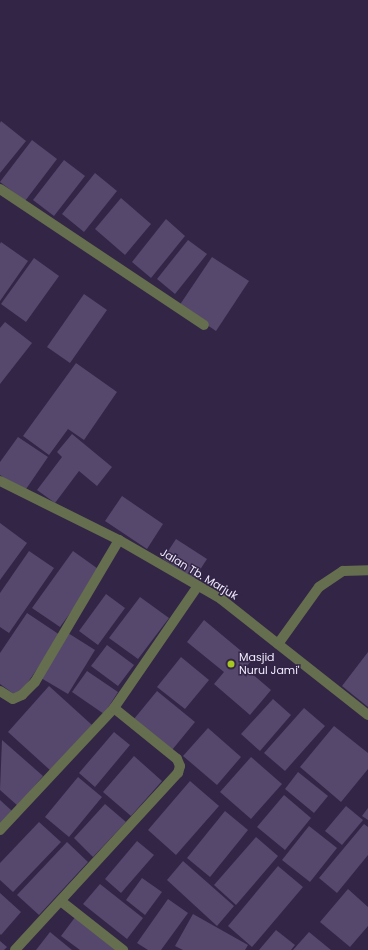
<!DOCTYPE html>
<html>
<head>
<meta charset="utf-8">
<style>
  body { margin:0 }
  #map { position:relative; width:368px; height:950px; overflow:hidden; background:#322546; font-family:Poppins,sans-serif }
  div>[style] { position:absolute }
  .building>* { inset:0; background:#55486c }
  .street>* { height:10px; margin:-5px; padding:0 5px; transform-origin:5px; border-radius:5px; background:#656e4e }
  .dots>* { width:11px; height:11px; translate:-50% -50%; box-sizing:border-box; border:2px solid #322546; border-radius:50% }
  span { translate:-50% -50%; white-space:nowrap; text-align:center; line-height:1.15; -webkit-text-stroke:3px #322546; paint-order:stroke }
  .street-label { font-size:11px; color:#f2ecfe }
  .poi-label { font-size:11px; color:#f2ecfe }
  .left { translate:0 -50%; text-align:left }
</style>
</head>
<body>
<div id="map">
  <div class="building">
    <i style="clip-path:polygon(1px 121px,26px 141px,0 173px,0 123px)"></i>
    <i style="clip-path:polygon(32px 140px,57px 159px,25px 201px,0 182px)"></i>
    <i style="clip-path:polygon(64px 160px,85px 176px,54px 216px,33px 200px)"></i>
    <i style="clip-path:polygon(95px 173px,117px 191px,84px 232px,62px 214px)"></i>
    <i style="clip-path:polygon(121px 198px,151px 224px,125px 255px,95px 229px)"></i>
    <i style="clip-path:polygon(166px 219px,185px 236px,151px 278px,132px 262px)"></i>
    <i style="clip-path:polygon(188px 240px,207px 254px,175px 294px,157px 279px)"></i>
    <i style="clip-path:polygon(1px 242px,28px 261px,0 301px,0 244px)"></i>
    <i style="clip-path:polygon(212px 257px,249px 281px,216px 331px,179px 306px)"></i>
    <i style="clip-path:polygon(34px 258px,59px 276px,26px 322px,1px 304px)"></i>
    <i style="clip-path:polygon(84px 294px,107px 310px,70px 363px,47px 347px)"></i>
    <i style="clip-path:polygon(5px 322px,32px 343px,0 384px,0 328px)"></i>
    <i style="clip-path:polygon(76px 363px,117px 392px,84px 440px,68px 429px,49px 455px,23px 436px)"></i>
    <i style="clip-path:polygon(72px 434px,112px 467px,97px 486px,79px 471px,55px 503px,37px 490px,62px 457px,57px 452px)"></i>
    <i style="clip-path:polygon(18px 437px,48px 457px,24px 492px,0 475px,0 462px)"></i>
    <i style="clip-path:polygon(122px 496px,163px 524px,147px 549px,105px 521px)"></i>
    <i style="clip-path:polygon(0 523px,27px 543px,0 580px)"></i>
    <i style="clip-path:polygon(176px 539px,207px 559px,194px 579px,163px 559px)"></i>
    <i style="clip-path:polygon(29px 551px,54px 568px,9px 633px,0 627px,0 593px)"></i>
    <i style="clip-path:polygon(73px 551px,101px 571px,60px 627px,32px 608px)"></i>
    <i style="clip-path:polygon(106px 594px,125px 608px,98px 645px,79px 631px)"></i>
    <i style="clip-path:polygon(140px 597px,169px 618px,138px 659px,109px 638px)"></i>
    <i style="clip-path:polygon(27px 613px,60px 635px,18px 697px,0 684px,0 653px)"></i>
    <i style="clip-path:polygon(204px 620px,252px 660px,245px 668px,271px 690px,250px 715px,214px 684px,224px 672px,187px 642px)"></i>
    <i style="clip-path:polygon(68px 633px,95px 650px,68px 694px,41px 678px)"></i>
    <i style="clip-path:polygon(107px 645px,134px 665px,118px 686px,91px 666px)"></i>
    <i style="clip-path:polygon(368px 652px,368px 707px,342px 686px)"></i>
    <i style="clip-path:polygon(181px 657px,209px 680px,185px 709px,157px 687px)"></i>
    <i style="clip-path:polygon(87px 671px,118px 692px,104px 714px,72px 692px)"></i>
    <i style="clip-path:polygon(49px 686px,92px 725px,51px 771px,8px 732px)"></i>
    <i style="clip-path:polygon(157px 691px,195px 722px,172px 750px,134px 719px)"></i>
    <i style="clip-path:polygon(273px 699px,291px 715px,260px 751px,241px 734px)"></i>
    <i style="clip-path:polygon(304px 708px,325px 726px,285px 771px,264px 753px)"></i>
    <i style="clip-path:polygon(334px 726px,368px 753px,368px 769px,341px 802px,300px 767px)"></i>
    <i style="clip-path:polygon(208px 728px,241px 757px,217px 785px,183px 756px)"></i>
    <i style="clip-path:polygon(114px 732px,130px 745px,95px 787px,79px 773px)"></i>
    <i style="clip-path:polygon(2px 740px,43px 776px,18px 806px,0 790px)"></i>
    <i style="clip-path:polygon(134px 756px,162px 781px,131px 816px,103px 792px)"></i>
    <i style="clip-path:polygon(251px 757px,282px 784px,251px 819px,220px 792px)"></i>
    <i style="clip-path:polygon(298px 772px,328px 796px,314px 813px,285px 789px)"></i>
    <i style="clip-path:polygon(78px 777px,102px 797px,69px 837px,45px 817px)"></i>
    <i style="clip-path:polygon(190px 781px,219px 806px,176px 855px,148px 830px)"></i>
    <i style="clip-path:polygon(284px 795px,311px 818px,285px 850px,257px 827px)"></i>
    <i style="clip-path:polygon(0 800px,12px 811px,0 825px)"></i>
    <i style="clip-path:polygon(105px 804px,126px 822px,93px 857px,74px 838px)"></i>
    <i style="clip-path:polygon(346px 806px,363px 820px,342px 845px,325px 831px)"></i>
    <i style="clip-path:polygon(368px 808px,368px 820px,362px 816px)"></i>
    <i style="clip-path:polygon(225px 811px,248px 830px,210px 877px,187px 858px)"></i>
    <i style="clip-path:polygon(39px 822px,61px 842px,13px 892px,0 880px,0 863px)"></i>
    <i style="clip-path:polygon(364px 824px,368px 827px,368px 855px,337px 893px,319px 878px)"></i>
    <i style="clip-path:polygon(309px 826px,337px 848px,310px 882px,282px 860px)"></i>
    <i style="clip-path:polygon(256px 837px,278px 856px,236px 905px,214px 885px)"></i>
    <i style="clip-path:polygon(137px 841px,154px 855px,121px 893px,105px 879px)"></i>
    <i style="clip-path:polygon(67px 842px,88px 862px,39px 915px,17px 895px)"></i>
    <i style="clip-path:polygon(183px 861px,234px 906px,217px 926px,167px 880px)"></i>
    <i style="clip-path:polygon(278px 866px,303px 887px,252px 947px,228px 926px)"></i>
    <i style="clip-path:polygon(142px 878px,162px 892px,145px 915px,126px 900px)"></i>
    <i style="clip-path:polygon(100px 884px,143px 918px,127px 939px,83px 904px)"></i>
    <i style="clip-path:polygon(348px 889px,368px 907px,368px 926px,350px 947px,320px 922px)"></i>
    <i style="clip-path:polygon(0 893px,21px 912px,1px 935px,0 934px)"></i>
    <i style="clip-path:polygon(168px 899px,188px 913px,161px 950px,148px 950px,137px 943px)"></i>
    <i style="clip-path:polygon(193px 914px,248px 945px,245px 950px,183px 950px,175px 946px)"></i>
    <i style="clip-path:polygon(76px 916px,121px 950px,80px 950px,61px 936px)"></i>
    <i style="clip-path:polygon(276px 930px,295px 945px,291px 950px,259px 950px)"></i>
    <i style="clip-path:polygon(50px 932px,72px 950px,36px 950px)"></i>
    <i style="clip-path:polygon(309px 932px,331px 950px,293px 950px)"></i>
    <i style="clip-path:polygon(0 941px,7px 947px,4px 950px,0 950px)"></i>
  </div>
  <div class="street">
    <i style="left:0;top:189px;width:245px;rotate:33.7deg"></i>
    <i style="left:0;top:481px;width:133px;rotate:26.4deg"></i>
    <i style="left:119px;top:540px;width:118px;rotate:30deg"></i>
    <i style="left:221px;top:599px;width:187px;rotate:38.3deg"></i>
    <i style="left:278px;top:644px;width:70px;rotate:-54.3deg"></i>
    <i style="left:319px;top:587px;width:29px;rotate:-34deg"></i>
    <i style="left:343px;top:571px;width:25px;rotate:-2deg"></i>
    <i style="left:0;top:691px;width:15px;rotate:32deg"></i>
    <i style="left:13px;top:699px;width:10px;rotate:-24deg"></i>
    <i style="left:22px;top:695px;width:18px;rotate:-45deg"></i>
    <i style="left:35px;top:682px;width:165px;rotate:-59.4deg"></i>
    <i style="left:0;top:830px;width:167px;rotate:-46.9deg"></i>
    <i style="left:114px;top:708px;width:148px;rotate:-55.5deg"></i>
    <i style="left:62px;top:902px;width:78px;rotate:38.2deg"></i>
    <i style="left:15px;top:950px;width:241px;rotate:-47.4deg"></i>
    <i style="left:178px;top:773px;width:7px;rotate:-74deg"></i>
    <i style="left:180px;top:766px;width:8px;rotate:-113deg"></i>
    <i style="left:177px;top:759px;width:81px;rotate:-141deg"></i>
  </div>
  <div class="dots">
    <i style="left:231px;top:664px;background:#a8c71e"></i>
  </div>
  <div class="street-label">
    <span style="left:199px;top:574px;rotate:31deg">Jalan Tb. Marjuk</span>
  </div>
  <div class="poi-label">
    <span class="left" style="left:239px;top:664px">Masjid<br>Nurul Jami'</span>
  </div>
</div>
</body>
</html>
